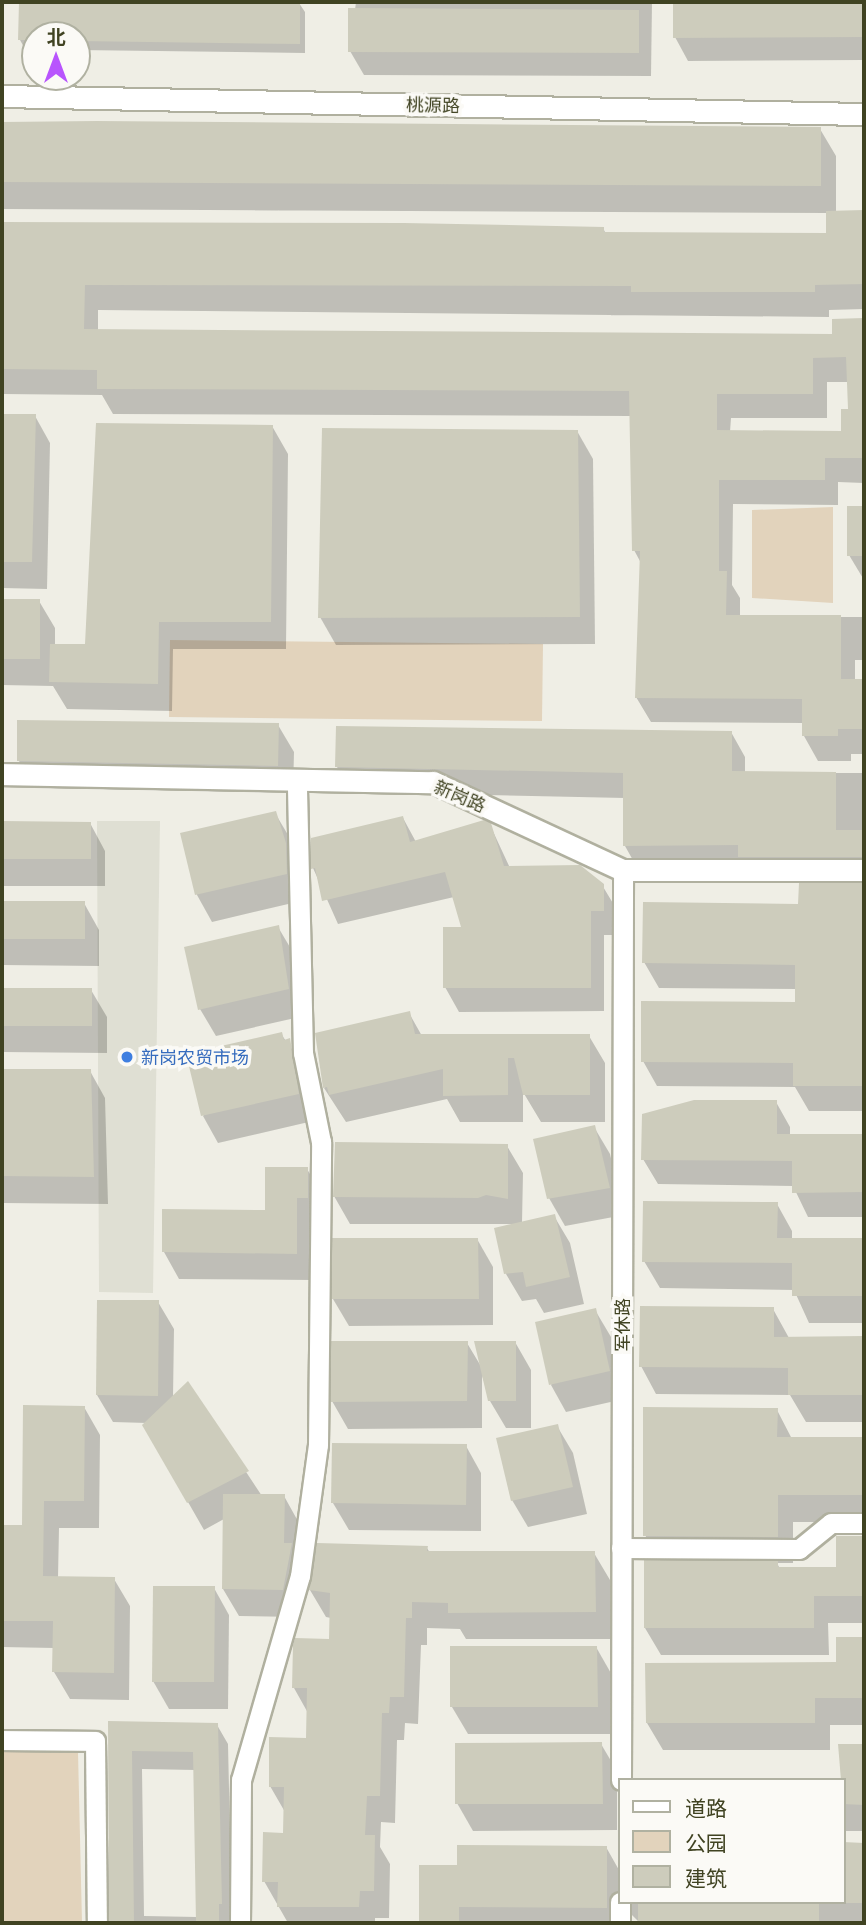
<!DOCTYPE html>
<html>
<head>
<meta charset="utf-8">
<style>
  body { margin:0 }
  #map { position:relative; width:866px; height:1925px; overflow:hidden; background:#efeee5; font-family:Lato,"Noto Sans SC",sans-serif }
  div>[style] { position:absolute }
  .built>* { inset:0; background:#dfdfd3 }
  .green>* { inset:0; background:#e2d3bc }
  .shadow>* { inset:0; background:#0003 }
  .building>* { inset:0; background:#cdccbc }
  .roads { filter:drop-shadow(2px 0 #b0b09f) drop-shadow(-2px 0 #b0b09f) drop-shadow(0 2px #b0b09f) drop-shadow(0 -2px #b0b09f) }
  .street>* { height:19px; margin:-9.5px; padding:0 9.5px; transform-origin:9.5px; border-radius:9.5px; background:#fff }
  .secondary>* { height:21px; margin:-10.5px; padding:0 10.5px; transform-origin:10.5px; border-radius:10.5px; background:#fff }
  .dots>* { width:19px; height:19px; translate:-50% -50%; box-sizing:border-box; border:4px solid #fbfaf6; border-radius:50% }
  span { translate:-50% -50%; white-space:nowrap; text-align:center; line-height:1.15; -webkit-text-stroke:7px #fbfaf6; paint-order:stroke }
  .street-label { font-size:18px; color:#404322 }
  .shop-label { font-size:18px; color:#366cbe }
  .left { translate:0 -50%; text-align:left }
  .frame { position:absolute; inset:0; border:4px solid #404322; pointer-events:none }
  .legend { position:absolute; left:618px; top:1778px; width:228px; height:126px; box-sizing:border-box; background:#fbfaf6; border:2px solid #b0b1a1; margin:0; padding:9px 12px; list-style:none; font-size:21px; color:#404322 }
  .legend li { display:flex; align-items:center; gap:14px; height:35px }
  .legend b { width:35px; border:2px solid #b0b1a1 }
  .north { position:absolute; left:21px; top:21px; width:70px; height:70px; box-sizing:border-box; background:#fbfaf6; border:2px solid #b0b1a1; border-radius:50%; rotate:0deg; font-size:19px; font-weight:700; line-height:28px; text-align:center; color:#404322 }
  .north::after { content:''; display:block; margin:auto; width:24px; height:32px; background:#b854fd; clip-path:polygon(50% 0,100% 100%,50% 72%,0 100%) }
</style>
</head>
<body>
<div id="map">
  <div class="built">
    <i style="clip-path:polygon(97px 821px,160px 821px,153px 1293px,99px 1292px)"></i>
  </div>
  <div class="green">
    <i style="clip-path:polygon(833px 507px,833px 603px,752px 598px,752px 510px)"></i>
    <i style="clip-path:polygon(170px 640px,543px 644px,542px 721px,169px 717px)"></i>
    <i style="clip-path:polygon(2px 1752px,78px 1752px,82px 1923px,2px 1923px)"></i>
  </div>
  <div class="shadow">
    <i style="clip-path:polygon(21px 2px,299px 3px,305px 12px,305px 53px,77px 50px,77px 35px,35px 35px,35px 49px,25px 49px,20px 40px)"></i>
    <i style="clip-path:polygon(356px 2px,652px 2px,651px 76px,364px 75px,350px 51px)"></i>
    <i style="clip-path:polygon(675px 2px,864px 2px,864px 60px,688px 61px,675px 37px)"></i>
    <i style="clip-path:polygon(evenodd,2px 124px,820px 129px,836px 156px,836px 212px,864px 213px,864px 309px,829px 310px,829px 317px,98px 310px,98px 330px,834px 336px,834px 320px,864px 320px,864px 483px,838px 482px,838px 505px,733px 504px,732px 585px,740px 598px,740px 617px,864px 617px,864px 660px,855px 660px,855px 681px,864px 681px,864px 754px,851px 754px,851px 761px,818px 761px,804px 736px,804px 723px,651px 722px,636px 697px,641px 563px,634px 550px,631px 416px,113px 414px,102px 395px,2px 394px,2px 223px,404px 225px,603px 228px,606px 234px,828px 235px,827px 213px,2px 209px,2px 124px,827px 382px,849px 382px,850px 410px,843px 433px,730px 432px,731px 418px,827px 418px,827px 382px)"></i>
    <i style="clip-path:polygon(2px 416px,35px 416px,50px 443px,47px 589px,2px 588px)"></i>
    <i style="clip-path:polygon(272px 426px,288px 454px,286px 649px,173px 649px,172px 711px,67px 709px,53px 686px,2px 685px,2px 601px,39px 601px,55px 628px,55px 646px,87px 646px)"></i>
    <i style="clip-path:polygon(577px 431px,593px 459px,595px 644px,336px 645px,320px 617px)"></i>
    <i style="clip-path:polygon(849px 508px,864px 508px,864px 580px,849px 555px)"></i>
    <i style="clip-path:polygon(278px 725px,294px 752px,293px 793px,34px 788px,19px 761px)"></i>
    <i style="clip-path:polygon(731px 732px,745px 757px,745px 773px,864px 773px,864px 1111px,809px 1111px,795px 1087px,657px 1086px,643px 1061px,797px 1004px,797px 989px,659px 988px,644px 962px,800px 905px,801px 882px,754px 882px,747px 870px,639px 871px,625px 846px,625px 798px,351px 792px,337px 767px)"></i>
    <i style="clip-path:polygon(275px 813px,291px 840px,301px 901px,212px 922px,197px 895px,183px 834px)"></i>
    <i style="clip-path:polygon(403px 818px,416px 842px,490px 825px,510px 868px,602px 885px,617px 910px,617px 935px,604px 935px,604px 1011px,459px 1012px,445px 987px,464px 929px,454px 897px,338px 924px,313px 868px)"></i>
    <i style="clip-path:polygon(2px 823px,90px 823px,105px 851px,105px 886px,2px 886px)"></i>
    <i style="clip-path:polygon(2px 902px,84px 903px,99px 930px,99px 966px,2px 965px)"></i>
    <i style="clip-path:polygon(278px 927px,294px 954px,304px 1016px,216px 1036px,200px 1009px)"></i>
    <i style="clip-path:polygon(2px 990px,91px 990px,107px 1017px,107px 1053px,2px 1052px)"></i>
    <i style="clip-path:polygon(409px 1013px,422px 1036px,589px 1036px,605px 1063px,605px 1122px,541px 1122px,523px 1092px,523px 1122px,460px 1122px,447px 1099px,346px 1122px,324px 1088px)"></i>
    <i style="clip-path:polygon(281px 1034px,305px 1068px,313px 1121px,218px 1143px,203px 1116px)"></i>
    <i style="clip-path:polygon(2px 1069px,90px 1071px,105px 1098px,108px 1204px,2px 1203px)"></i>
    <i style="clip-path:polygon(776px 1102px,790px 1127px,790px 1136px,864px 1136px,864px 1217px,808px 1217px,793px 1186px,658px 1184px,643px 1159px)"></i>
    <i style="clip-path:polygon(594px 1127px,610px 1154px,624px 1215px,565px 1226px,549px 1198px)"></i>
    <i style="clip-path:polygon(507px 1146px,523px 1173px,522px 1223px,554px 1216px,570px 1243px,584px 1304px,544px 1313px,536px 1299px,522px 1301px,506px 1274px,518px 1224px,350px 1224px,334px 1196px)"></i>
    <i style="clip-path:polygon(307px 1169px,323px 1196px,312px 1280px,179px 1279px,164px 1252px,266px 1212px)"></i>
    <i style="clip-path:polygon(777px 1204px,792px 1231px,792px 1240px,864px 1240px,864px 1323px,809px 1323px,794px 1290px,660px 1288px,644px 1261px)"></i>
    <i style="clip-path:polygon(477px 1239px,493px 1267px,493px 1325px,349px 1326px,333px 1299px)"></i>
    <i style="clip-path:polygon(158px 1302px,174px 1329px,173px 1398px,188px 1384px,262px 1496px,284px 1496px,299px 1523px,307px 1572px,298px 1617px,239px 1616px,223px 1589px,224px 1519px,204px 1530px,144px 1425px,147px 1423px,113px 1422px,97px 1395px)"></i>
    <i style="clip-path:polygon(773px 1309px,789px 1338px,864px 1338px,864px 1422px,806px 1422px,790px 1395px,656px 1394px,641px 1366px)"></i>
    <i style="clip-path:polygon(595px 1310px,611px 1337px,624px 1399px,566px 1412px,551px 1385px)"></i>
    <i style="clip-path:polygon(515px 1342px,531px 1370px,531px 1428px,506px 1428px,490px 1401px,482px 1375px,482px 1428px,348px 1429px,332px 1401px,467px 1343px,482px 1368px)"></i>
    <i style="clip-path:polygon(84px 1407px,100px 1435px,99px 1528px,59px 1528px,58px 1578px,114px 1579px,130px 1606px,129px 1700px,70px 1699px,54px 1672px,54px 1648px,2px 1647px,2px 1527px,24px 1527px)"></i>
    <i style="clip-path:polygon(777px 1410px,792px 1439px,864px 1439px,864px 1522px,793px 1522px,793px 1563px,777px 1563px,780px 1569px,838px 1569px,838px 1537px,864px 1538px,864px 1623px,828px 1623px,829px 1655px,661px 1655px,645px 1628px,645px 1562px,661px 1562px,645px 1535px)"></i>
    <i style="clip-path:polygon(557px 1426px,573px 1453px,587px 1514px,528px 1527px,512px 1500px)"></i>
    <i style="clip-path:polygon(466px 1446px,481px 1473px,481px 1531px,349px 1530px,333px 1503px)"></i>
    <i style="clip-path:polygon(427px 1548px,430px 1553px,594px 1553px,610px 1580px,610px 1639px,466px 1639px,460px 1629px,427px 1628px,427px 1645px,421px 1645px,418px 1724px,405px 1723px,404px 1740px,397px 1740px,395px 1823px,381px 1822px,380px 1847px,390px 1864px,389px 1918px,375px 1918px,375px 1923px,288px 1923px,264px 1881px,285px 1834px,285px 1812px,270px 1786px,308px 1740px,308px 1713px,294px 1688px,331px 1641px,331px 1618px,326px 1617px,310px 1590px)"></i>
    <i style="clip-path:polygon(214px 1588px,229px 1615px,228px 1709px,169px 1709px,153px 1681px)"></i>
    <i style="clip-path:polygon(838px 1639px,864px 1639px,864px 1725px,830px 1725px,830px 1750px,663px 1750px,647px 1723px,838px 1664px)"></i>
    <i style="clip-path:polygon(596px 1647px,612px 1675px,612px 1734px,468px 1734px,452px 1707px)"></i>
    <i style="clip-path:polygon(evenodd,110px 1723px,217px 1725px,228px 1744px,232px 1923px,109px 1923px,110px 1723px,142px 1769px,195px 1770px,197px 1917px,144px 1916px,142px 1769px)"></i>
    <i style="clip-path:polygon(601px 1744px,617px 1771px,617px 1830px,473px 1831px,457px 1803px)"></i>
    <i style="clip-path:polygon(840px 1746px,864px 1746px,864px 1831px,843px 1831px)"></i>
    <i style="clip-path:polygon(843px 1844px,864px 1844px,864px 1923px,640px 1923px,629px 1912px,628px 1923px,420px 1923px,421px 1867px,459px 1867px,606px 1847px,619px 1870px,619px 1902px,843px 1902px)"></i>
  </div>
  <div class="building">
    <i style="clip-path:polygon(19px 2px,300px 2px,300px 44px,77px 41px,77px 35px,35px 35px,35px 40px,18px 40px)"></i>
    <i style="clip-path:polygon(673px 2px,864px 2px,864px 37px,673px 38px)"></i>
    <i style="clip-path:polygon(348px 8px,639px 10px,639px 53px,348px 52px)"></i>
    <i style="clip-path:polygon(97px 121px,821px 127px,821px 186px,2px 182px,2px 122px)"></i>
    <i style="clip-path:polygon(evenodd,864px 210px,864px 284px,815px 285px,815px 292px,631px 292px,631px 286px,85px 285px,84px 329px,832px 334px,832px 319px,864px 318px,864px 458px,825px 458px,825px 480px,719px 480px,719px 571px,727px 571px,726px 615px,841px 615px,841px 679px,864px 679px,864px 729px,838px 729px,838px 736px,802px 736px,802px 699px,635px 698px,640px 551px,632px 551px,629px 391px,97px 389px,97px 370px,2px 369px,2px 222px,404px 223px,604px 227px,604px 232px,826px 233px,826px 211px,864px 210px,846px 357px,848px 409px,841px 409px,841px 431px,717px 430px,717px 394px,813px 394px,813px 358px,846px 357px)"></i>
    <i style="clip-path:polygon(2px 414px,36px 414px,32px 562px,2px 562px)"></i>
    <i style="clip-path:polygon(96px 423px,273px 425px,271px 622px,159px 622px,158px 684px,49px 682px,50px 644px,85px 644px)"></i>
    <i style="clip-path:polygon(322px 428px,578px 430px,580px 617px,318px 618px)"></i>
    <i style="clip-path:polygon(847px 506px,864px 506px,864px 556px,847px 556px)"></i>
    <i style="clip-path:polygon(2px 599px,40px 599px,40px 659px,2px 659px)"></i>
    <i style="clip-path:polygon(17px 720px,279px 723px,278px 766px,17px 761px)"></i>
    <i style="clip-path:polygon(336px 726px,732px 731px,732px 771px,836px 772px,836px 830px,864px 830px,864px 857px,738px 857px,738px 845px,623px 846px,623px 773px,335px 767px)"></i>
    <i style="clip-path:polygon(276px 811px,286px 843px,287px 874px,195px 895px,180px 833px)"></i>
    <i style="clip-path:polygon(403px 816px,410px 842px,484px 820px,491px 823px,504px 866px,580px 865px,604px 884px,604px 911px,591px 911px,591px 988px,443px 988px,443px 927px,461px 927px,445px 872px,322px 901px,315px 868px,311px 869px,311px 838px)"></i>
    <i style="clip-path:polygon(2px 821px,91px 822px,91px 859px,2px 859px)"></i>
    <i style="clip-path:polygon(799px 883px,864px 883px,864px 1086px,793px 1086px,793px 1063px,641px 1062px,641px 1001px,795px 1002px,795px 965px,642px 963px,643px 902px,798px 904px)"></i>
    <i style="clip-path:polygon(2px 901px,85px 901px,85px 939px,2px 939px)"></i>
    <i style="clip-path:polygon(279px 925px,289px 989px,198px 1010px,184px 947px)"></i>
    <i style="clip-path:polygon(2px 988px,92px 988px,92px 1026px,2px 1026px)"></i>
    <i style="clip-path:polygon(410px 1011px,415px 1034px,590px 1034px,590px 1095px,523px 1095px,514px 1058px,508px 1058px,508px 1095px,443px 1096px,443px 1069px,329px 1095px,327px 1087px,323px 1088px,315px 1033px)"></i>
    <i style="clip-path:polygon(282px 1032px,284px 1040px,290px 1038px,299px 1094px,201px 1116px,186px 1054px)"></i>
    <i style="clip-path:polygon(2px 1069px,91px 1069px,94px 1177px,2px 1176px)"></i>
    <i style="clip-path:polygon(694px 1100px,777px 1100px,777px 1134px,864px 1134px,864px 1192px,792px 1193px,792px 1161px,641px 1160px,642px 1114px)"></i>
    <i style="clip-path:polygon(595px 1125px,610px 1188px,547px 1199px,533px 1139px)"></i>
    <i style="clip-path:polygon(335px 1142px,508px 1144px,508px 1199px,486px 1195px,478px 1198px,333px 1197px)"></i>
    <i style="clip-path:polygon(265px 1167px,308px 1167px,308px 1198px,297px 1198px,297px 1254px,162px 1252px,162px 1209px,265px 1210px)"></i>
    <i style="clip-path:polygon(643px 1201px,778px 1202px,777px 1238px,864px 1238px,864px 1296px,792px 1296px,792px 1263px,642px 1262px)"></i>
    <i style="clip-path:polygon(555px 1214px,570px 1277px,526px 1287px,523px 1272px,504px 1274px,494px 1228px)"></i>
    <i style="clip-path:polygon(332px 1238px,478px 1238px,479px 1299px,332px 1299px)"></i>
    <i style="clip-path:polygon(97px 1300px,159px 1300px,158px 1396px,96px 1395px)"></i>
    <i style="clip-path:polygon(640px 1306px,774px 1307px,774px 1337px,864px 1336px,864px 1395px,788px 1395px,788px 1368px,639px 1367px)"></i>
    <i style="clip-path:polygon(596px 1308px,610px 1371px,549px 1385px,535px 1322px)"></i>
    <i style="clip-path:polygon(331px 1341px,468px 1341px,467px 1401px,331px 1402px)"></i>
    <i style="clip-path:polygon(474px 1341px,516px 1341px,516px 1401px,488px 1401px)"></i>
    <i style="clip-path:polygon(188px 1381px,249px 1471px,187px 1503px,142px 1425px)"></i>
    <i style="clip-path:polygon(23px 1405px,85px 1406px,84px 1501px,44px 1501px,43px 1576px,115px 1577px,114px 1673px,52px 1672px,53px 1621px,2px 1621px,2px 1525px,22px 1525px)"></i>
    <i style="clip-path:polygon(643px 1407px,778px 1408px,777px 1437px,864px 1437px,864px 1495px,778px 1495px,778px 1537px,643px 1536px)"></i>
    <i style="clip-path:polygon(558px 1424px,573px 1487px,511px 1501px,496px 1438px)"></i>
    <i style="clip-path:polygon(332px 1443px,467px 1444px,466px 1505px,331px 1503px)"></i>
    <i style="clip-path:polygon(223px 1494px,285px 1494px,284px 1543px,292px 1543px,283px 1590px,222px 1589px)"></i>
    <i style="clip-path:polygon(836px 1536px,864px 1536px,864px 1596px,814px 1596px,814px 1628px,644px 1628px,644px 1560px,778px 1561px,778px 1567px,836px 1567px)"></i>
    <i style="clip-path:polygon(317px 1543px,428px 1546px,427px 1551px,595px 1551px,596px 1612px,448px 1613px,448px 1603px,412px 1602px,412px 1618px,406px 1618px,404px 1697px,390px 1697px,389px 1713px,382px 1713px,380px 1796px,367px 1796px,365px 1835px,375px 1835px,374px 1891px,360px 1891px,359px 1907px,277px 1907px,278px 1882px,262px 1882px,263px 1832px,283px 1833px,284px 1787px,269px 1787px,269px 1737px,306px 1738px,307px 1688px,292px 1688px,293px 1645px,295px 1638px,329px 1639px,330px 1593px,309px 1590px)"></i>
    <i style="clip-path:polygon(153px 1586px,215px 1586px,214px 1682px,152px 1682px)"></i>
    <i style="clip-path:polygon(836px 1637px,864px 1637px,864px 1698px,815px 1698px,815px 1723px,646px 1723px,645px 1663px,836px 1662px)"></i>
    <i style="clip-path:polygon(450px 1646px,597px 1646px,598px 1707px,450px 1707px)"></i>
    <i style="clip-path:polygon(108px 1721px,218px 1723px,222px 1904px,219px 1904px,219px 1923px,196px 1923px,193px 1752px,132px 1751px,134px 1923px,109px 1923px)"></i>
    <i style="clip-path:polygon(602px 1742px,603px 1804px,455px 1804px,455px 1743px)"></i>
    <i style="clip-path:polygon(838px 1744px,864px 1744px,864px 1805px,843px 1804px)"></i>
    <i style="clip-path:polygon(843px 1842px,864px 1843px,864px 1903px,843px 1903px)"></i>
    <i style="clip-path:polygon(457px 1845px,607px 1846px,607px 1908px,459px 1907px,459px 1923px,419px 1923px,419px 1865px,457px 1865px)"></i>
    <i style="clip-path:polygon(638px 1902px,819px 1902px,819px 1921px,638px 1923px)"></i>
  </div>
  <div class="roads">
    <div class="street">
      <i style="left:621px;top:1548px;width:178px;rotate:0.3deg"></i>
      <i style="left:799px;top:1549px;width:41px;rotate:-39.1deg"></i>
      <i style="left:831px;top:1523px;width:33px"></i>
      <i style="left:2px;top:1740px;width:93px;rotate:0.6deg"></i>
      <i style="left:95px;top:1741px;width:182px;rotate:89.4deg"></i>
      <i style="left:621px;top:1780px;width:910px;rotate:-89.87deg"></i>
      <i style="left:240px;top:1923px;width:143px;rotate:-89.6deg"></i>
      <i style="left:241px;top:1780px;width:212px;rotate:-73.9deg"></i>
      <i style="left:300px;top:1576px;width:132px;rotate:-82.2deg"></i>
      <i style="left:318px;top:1445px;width:303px;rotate:-89.4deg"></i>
      <i style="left:321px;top:1142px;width:91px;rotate:-101.4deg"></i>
      <i style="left:303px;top:1053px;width:273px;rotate:-91.3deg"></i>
      <i style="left:620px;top:1923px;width:21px;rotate:-90deg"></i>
    </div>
    <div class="secondary">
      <i style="left:2px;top:96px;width:862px;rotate:1.2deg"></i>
      <i style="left:2px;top:774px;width:431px;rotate:1.1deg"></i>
      <i style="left:433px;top:782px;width:209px;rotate:24.9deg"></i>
      <i style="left:623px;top:870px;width:241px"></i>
    </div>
  </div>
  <div class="dots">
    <i style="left:127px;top:1057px;background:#3f7fe0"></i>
  </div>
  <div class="street-label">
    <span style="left:433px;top:105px;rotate:1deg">桃源路</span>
    <span style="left:460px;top:796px;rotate:23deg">新岗路</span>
    <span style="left:622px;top:1325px;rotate:-90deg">军休路</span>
  </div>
  <div class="shop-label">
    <span class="left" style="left:141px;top:1057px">新岗农贸市场</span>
  </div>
  <div class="frame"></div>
  <ul class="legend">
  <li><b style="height:9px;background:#fff"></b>道路</li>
  <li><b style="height:19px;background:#e2d3bc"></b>公园</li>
  <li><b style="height:19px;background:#cdccbc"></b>建筑</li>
  </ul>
  <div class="north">北</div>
</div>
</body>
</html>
